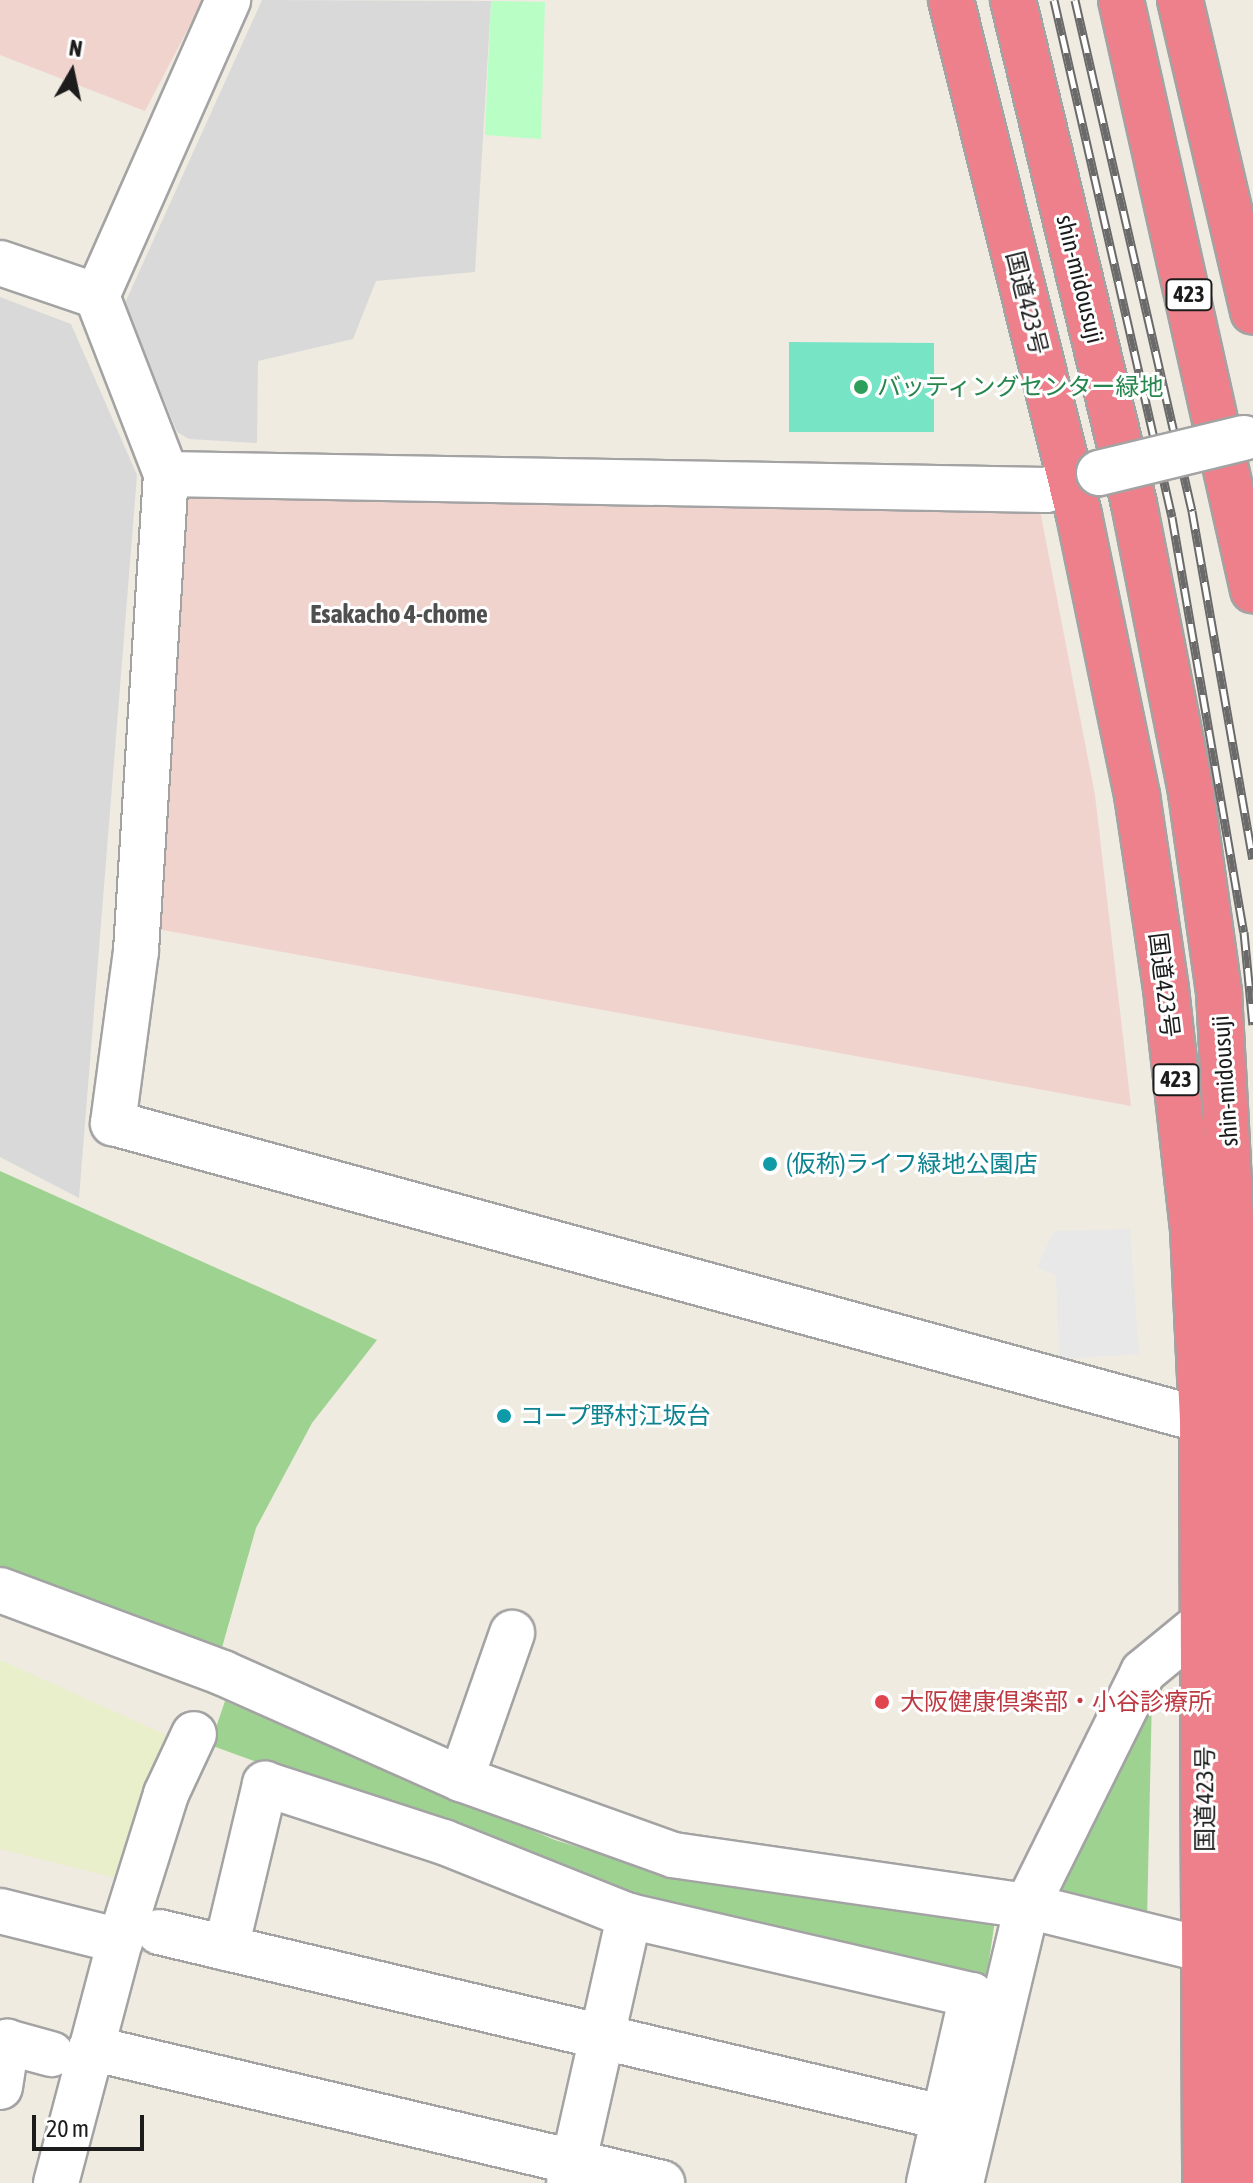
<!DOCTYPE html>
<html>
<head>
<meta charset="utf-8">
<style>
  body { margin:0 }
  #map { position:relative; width:1253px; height:2183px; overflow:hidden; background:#efebe0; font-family:"Asap Condensed","Noto Sans JP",sans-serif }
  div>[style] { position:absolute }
  .residential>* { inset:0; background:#dad9d9 }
  .commercial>* { inset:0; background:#f1d3ce }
  .farmland>* { inset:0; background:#e9efca }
  .forest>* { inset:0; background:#9ed291 }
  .park>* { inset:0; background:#b8fec5 }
  .pitch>* { inset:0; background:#77e5c5 }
  .parking>* { inset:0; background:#e8e8e8 }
  .roads { filter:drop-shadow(2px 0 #a3a3a3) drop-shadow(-2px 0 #a3a3a3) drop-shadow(0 2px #a3a3a3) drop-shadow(0 -2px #a3a3a3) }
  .minor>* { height:44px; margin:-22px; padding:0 22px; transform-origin:22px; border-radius:22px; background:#fff }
  .highway>* { height:44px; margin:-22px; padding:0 22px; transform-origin:22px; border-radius:22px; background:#ed808a }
  .rail>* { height:9px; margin-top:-4.5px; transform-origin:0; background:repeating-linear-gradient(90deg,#fff 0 18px,#6a6a6a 0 36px); box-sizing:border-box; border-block:2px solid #6a6a6a }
  .bridges { filter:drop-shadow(2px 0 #a3a3a3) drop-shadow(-2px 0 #a3a3a3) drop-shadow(0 2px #a3a3a3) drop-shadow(0 -2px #a3a3a3) }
  .minor-bridge>* { height:44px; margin:-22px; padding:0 22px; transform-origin:22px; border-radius:22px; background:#fff }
  .dots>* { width:22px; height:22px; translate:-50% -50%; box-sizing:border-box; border:4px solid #fff; border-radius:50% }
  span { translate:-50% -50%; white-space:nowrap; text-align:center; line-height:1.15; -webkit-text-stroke:6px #fff; paint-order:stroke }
  .shield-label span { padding:2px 6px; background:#fff; border:2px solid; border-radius:6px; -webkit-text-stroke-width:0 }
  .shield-label { font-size:22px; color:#1c1c1c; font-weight:700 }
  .street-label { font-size:24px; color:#1c1c1c }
  .leisure-label { font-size:24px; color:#27864d }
  .left { translate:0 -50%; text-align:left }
  .culture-label { font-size:24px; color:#0d838f }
  .health-label { font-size:24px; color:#be3a42 }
  .neighbourhood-label { font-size:26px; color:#4f4f4f; font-weight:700 }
  .north { position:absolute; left:32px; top:32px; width:80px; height:80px; -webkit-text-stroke:6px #fff; paint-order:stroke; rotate:9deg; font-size:22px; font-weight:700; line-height:32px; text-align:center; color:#1c1c1c }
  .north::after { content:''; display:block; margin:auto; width:28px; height:36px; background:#1c1c1c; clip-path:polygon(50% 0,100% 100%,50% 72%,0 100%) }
  .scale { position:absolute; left:32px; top:2115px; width:112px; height:36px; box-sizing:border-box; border:4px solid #1c1c1c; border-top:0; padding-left:10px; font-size:24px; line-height:28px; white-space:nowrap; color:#1c1c1c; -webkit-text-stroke:6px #fff; paint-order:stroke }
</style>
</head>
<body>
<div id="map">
  <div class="residential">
    <i style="clip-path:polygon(262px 0,491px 1px,475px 272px,376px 281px,353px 339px,258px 361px,257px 443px,189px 439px,177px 432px,125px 303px)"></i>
    <i style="clip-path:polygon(0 297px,71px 324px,137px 475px,79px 1198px,0 1157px)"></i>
  </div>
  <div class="commercial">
    <i style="clip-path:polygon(0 0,203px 0,145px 111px,0 55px)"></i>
    <i style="clip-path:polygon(199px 488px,1039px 505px,1095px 795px,1131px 1106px,157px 929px,179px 504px)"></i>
  </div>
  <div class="farmland">
    <i style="clip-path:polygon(0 1660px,173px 1738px,120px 1879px,0 1849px)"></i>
  </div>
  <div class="forest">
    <i style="clip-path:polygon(0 1171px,377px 1340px,312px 1423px,256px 1528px,219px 1658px,0 1577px)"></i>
    <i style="clip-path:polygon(1152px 1695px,1147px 1920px,1053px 1897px)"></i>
    <i style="clip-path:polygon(225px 1701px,555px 1840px,677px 1877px,995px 1920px,986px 1981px,634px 1900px,210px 1745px)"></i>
  </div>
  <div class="park">
    <i style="clip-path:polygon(491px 1px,545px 2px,541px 139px,485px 135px)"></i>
  </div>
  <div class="pitch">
    <i style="clip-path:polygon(789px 342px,934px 343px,934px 432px,789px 432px)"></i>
  </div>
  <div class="parking">
    <i style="clip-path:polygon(1130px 1229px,1139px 1354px,1059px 1359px,1056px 1276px,1037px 1267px,1054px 1231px)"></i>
  </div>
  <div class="roads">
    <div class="minor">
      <i style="left:0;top:263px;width:102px;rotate:18.8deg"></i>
      <i style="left:97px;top:296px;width:191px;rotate:68.8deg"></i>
      <i style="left:166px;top:474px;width:478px;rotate:93.6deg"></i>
      <i style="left:136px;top:951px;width:174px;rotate:97.6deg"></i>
      <i style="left:113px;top:1123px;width:1129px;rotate:15.26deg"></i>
      <i style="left:97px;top:296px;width:324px;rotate:-66.1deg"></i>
      <i style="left:166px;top:474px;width:880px;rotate:1.04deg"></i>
      <i style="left:1046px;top:490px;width:56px;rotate:-17.8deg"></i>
      <i style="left:0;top:1590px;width:238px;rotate:20.4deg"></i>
      <i style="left:223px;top:1673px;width:261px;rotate:24deg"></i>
      <i style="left:461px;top:1779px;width:225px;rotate:19.7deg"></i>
      <i style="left:673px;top:1855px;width:358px;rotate:8.2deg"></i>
      <i style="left:1027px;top:1906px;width:183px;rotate:13.9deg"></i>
      <i style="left:461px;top:1779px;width:155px;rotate:-70.7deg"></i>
      <i style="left:0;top:1911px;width:124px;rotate:14deg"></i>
      <i style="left:159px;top:1932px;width:808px;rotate:13.31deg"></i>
      <i style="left:226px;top:1948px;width:169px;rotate:-76.6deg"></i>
      <i style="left:265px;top:1784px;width:188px;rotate:18deg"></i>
      <i style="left:444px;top:1842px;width:199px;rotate:21.8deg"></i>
      <i style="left:629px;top:1916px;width:352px;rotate:13deg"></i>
      <i style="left:972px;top:1995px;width:193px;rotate:102.9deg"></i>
      <i style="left:91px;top:2048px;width:587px;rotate:13.3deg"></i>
      <i style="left:0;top:2087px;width:46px;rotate:-81.2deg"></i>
      <i style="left:7px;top:2042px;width:46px;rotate:15.3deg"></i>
      <i style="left:56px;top:2183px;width:250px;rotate:-75.2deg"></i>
      <i style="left:120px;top:1941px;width:154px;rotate:-72.6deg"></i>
      <i style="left:166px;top:1794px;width:66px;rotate:-65deg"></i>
      <i style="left:569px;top:2183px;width:274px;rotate:-77.3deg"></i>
      <i style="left:961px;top:2183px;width:285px;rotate:-76.6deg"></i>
      <i style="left:1027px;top:1906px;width:261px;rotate:-63.6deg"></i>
      <i style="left:1143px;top:1672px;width:80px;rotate:-39.4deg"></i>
    </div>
    <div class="highway">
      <i style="left:951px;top:0;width:531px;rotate:76.04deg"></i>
      <i style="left:1079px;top:515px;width:286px;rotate:78.3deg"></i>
      <i style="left:1137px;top:795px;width:196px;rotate:81.5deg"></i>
      <i style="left:1166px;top:989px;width:242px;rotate:83.6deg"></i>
      <i style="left:1193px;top:1229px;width:191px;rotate:87.3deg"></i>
      <i style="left:1202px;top:1420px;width:763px;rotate:89.77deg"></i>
      <i style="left:1013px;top:0;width:518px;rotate:76.5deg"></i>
      <i style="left:1134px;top:504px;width:295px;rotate:78.8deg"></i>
      <i style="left:1191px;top:793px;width:201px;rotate:82deg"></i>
      <i style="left:1219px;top:992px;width:439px;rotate:87deg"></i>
      <i style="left:1242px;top:1430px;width:753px;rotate:89.54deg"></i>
      <i style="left:1121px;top:0;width:605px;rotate:77.39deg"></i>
      <i style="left:1180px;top:0;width:320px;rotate:76.8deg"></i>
    </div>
  </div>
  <div class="rail">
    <i style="left:1054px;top:0;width:530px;rotate:77.14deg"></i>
    <i style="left:1172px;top:517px;width:421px;rotate:80.2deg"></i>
    <i style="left:1244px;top:932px;width:93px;rotate:84.5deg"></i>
    <i style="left:1075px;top:0;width:524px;rotate:77.1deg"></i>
    <i style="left:1192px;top:511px;width:353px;rotate:80.1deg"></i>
  </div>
  <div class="bridges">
    <div class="minor-bridge">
      <i style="left:1099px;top:473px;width:149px;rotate:-13.6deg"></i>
    </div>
  </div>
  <div class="dots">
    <i style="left:861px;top:387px;background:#2e9e5b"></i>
    <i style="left:770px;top:1164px;background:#0f9aa8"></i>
    <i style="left:504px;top:1416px;background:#0f9aa8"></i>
    <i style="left:882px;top:1702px;background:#e0444e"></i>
  </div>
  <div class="shield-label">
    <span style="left:1189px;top:295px">423</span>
    <span style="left:1176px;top:1080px">423</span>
  </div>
  <div class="street-label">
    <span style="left:1080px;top:279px;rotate:76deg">shin-midousuji</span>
    <span style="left:1027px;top:303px;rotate:76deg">国道423号</span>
    <span style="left:1164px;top:985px;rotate:83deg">国道423号</span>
    <span style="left:1225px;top:1081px;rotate:-94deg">shin-midousuji</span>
    <span style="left:1205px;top:1799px;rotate:-90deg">国道423号</span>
  </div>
  <div class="leisure-label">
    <span class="left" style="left:877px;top:387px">バッティングセンター緑地</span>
  </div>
  <div class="culture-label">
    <span class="left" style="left:786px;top:1164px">(仮称)ライフ緑地公園店</span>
    <span class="left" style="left:520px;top:1416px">コープ野村江坂台</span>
  </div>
  <div class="health-label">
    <span class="left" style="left:900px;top:1702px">大阪健康倶楽部・小谷診療所</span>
  </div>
  <div class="neighbourhood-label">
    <span style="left:399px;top:615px">Esakacho 4-chome</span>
  </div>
  <div class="north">N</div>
  <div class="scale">20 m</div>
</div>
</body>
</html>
